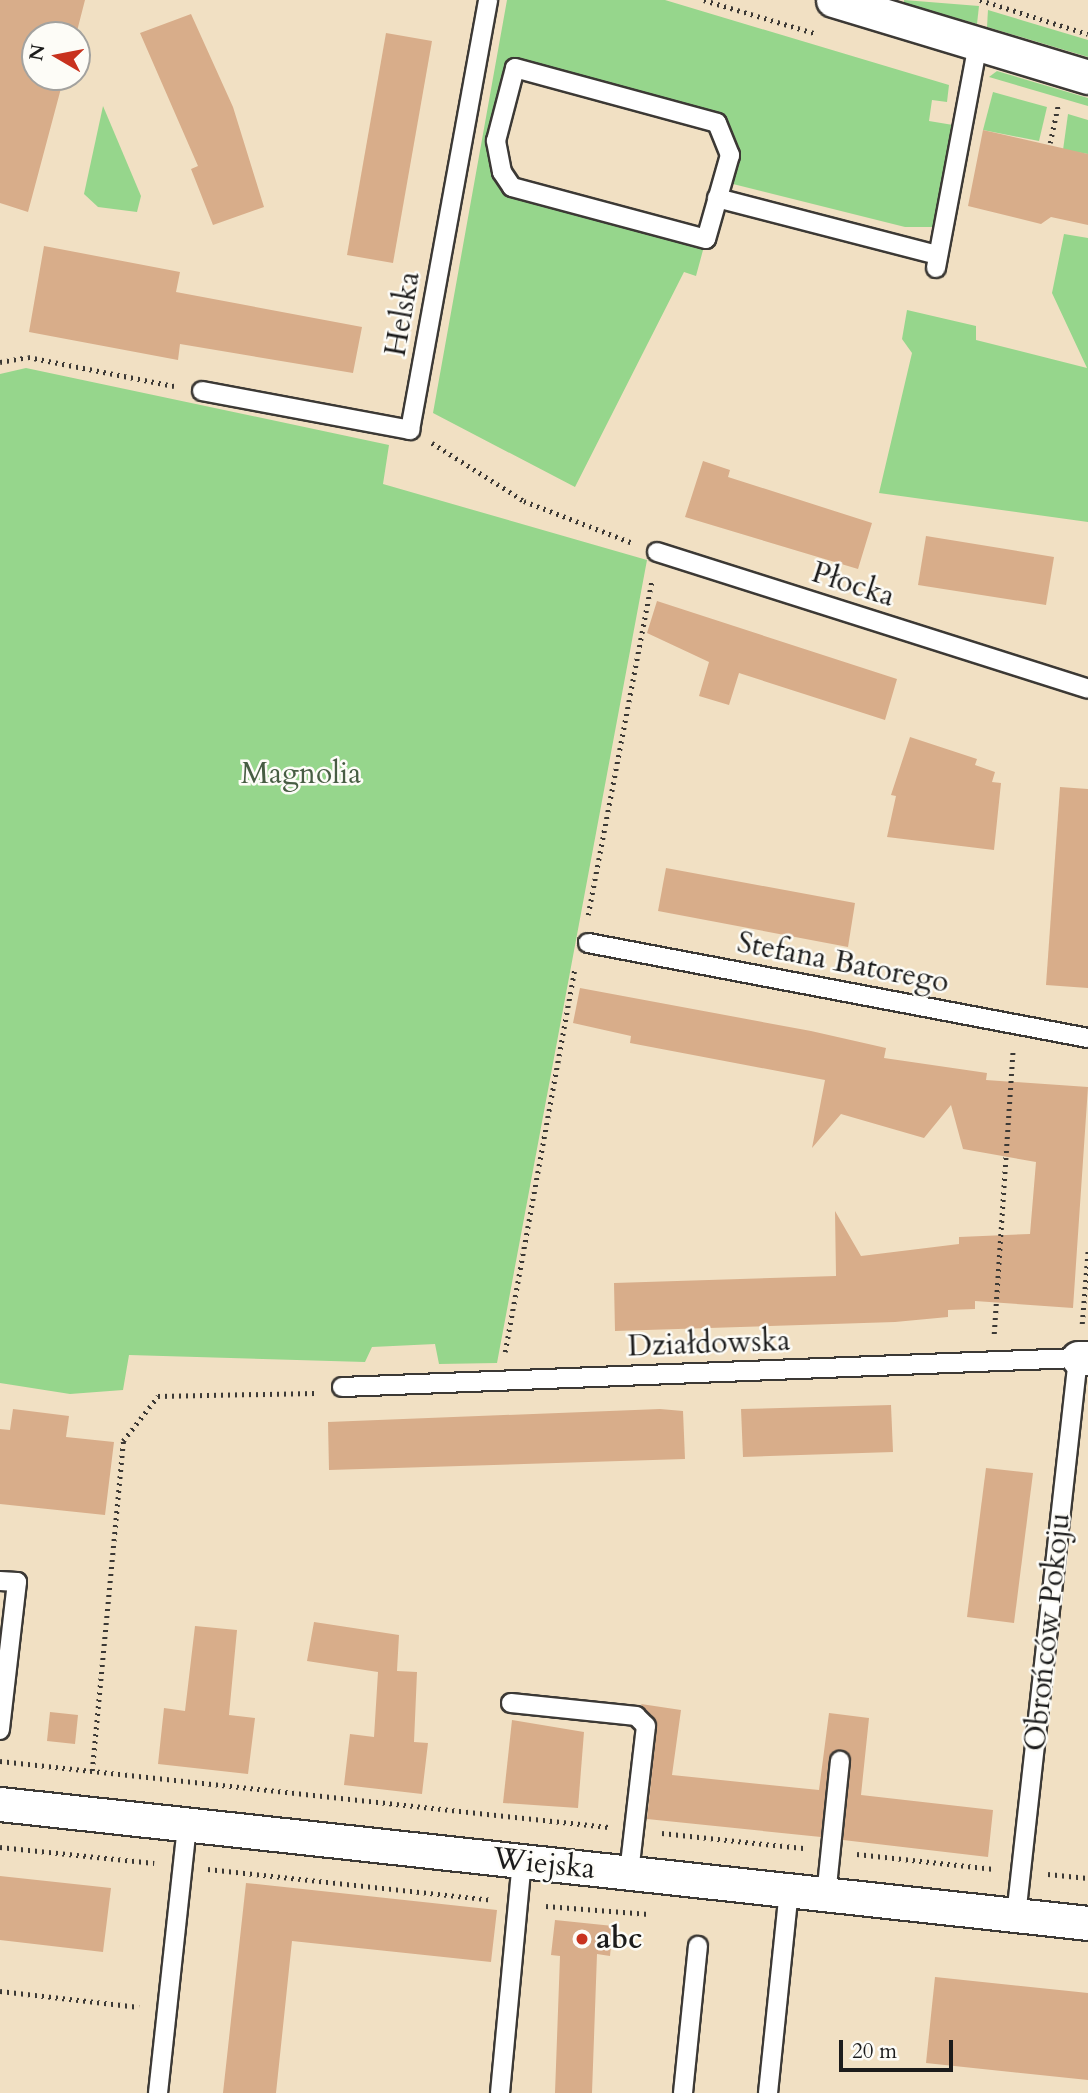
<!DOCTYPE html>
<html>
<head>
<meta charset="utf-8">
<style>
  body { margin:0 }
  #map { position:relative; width:1088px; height:2093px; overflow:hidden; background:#f1e0c3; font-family:Cardo,serif }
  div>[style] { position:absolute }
  .green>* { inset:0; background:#96d68c }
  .building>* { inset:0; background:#d8ad8a }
  .path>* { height:4.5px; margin-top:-2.25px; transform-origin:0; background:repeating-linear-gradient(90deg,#3c3935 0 2px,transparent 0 7px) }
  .roads { filter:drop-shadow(2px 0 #3c3935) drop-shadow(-2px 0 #3c3935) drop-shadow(0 2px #3c3935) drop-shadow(0 -2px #3c3935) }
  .service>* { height:18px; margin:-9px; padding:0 9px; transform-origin:9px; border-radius:9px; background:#fff }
  .minor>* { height:33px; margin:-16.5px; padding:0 16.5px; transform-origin:16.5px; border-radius:16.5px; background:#fff }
  .dots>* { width:19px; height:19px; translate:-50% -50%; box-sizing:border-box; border:4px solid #fdfcf7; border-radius:50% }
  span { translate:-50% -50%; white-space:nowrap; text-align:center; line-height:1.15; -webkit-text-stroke:5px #fdfcf7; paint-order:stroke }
  .street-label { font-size:30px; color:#1c1c1c }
  .park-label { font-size:30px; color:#475d43 }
  .poi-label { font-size:30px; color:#1c1c1c; font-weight:700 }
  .left { translate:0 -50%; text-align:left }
  .north { position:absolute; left:21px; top:21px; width:70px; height:70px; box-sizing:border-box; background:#fdfcf7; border:2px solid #a3a29f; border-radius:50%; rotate:280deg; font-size:19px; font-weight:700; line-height:28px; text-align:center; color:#1c1c1c }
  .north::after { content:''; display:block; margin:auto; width:24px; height:32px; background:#c8321e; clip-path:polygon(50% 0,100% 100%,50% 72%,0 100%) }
  .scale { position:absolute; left:839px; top:2040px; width:114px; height:32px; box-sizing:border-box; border:4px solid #1c1c1c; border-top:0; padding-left:9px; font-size:21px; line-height:24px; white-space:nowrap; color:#1c1c1c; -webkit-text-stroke:5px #fdfcf7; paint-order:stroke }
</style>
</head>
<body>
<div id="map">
  <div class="green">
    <i style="clip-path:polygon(507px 0,665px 0,949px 85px,947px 102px,932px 100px,929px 121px,953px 125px,935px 227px,905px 227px,721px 181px,730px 155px,717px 123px,515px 68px,496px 141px,512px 187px,706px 239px,696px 276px,684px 272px,575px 487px,433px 413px)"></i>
    <i style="clip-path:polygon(904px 0,979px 6px,977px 24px,904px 3px)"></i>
    <i style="clip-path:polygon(988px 10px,1088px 40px,1088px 57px,987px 27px)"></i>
    <i style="clip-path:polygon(997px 71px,1088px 98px,1088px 106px,989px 77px)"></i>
    <i style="clip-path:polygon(993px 92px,1047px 107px,1039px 141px,983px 130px)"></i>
    <i style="clip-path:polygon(103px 106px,141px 196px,137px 212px,98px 207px,84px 194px)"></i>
    <i style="clip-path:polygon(1068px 114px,1088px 120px,1088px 154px,1063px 150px)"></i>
    <i style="clip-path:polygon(1064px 234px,1088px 238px,1088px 522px,879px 493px,912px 353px,902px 339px,907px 310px,976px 326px,976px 340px,1087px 368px,1052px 293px)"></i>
    <i style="clip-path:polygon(26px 368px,389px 445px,383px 484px,647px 560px,497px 1363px,439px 1364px,435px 1344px,372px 1347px,365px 1362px,129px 1355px,123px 1390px,70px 1394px,0 1383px,0 374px)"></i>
  </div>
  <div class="building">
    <i style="clip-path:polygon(0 0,85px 0,76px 35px,35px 35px,35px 77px,64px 77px,28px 212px,0 203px)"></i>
    <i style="clip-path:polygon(191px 14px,233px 107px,264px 207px,213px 225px,191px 169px,198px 166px,140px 33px)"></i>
    <i style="clip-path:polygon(386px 33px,432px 41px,393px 263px,347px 255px)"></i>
    <i style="clip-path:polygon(983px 130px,1088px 154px,1088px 225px,1051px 217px,1041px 224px,968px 206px)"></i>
    <i style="clip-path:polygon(44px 246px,180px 272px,176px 292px,362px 327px,353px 373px,180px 344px,178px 360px,29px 332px)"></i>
    <i style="clip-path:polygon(703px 461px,730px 470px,728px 477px,872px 523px,858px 569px,685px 517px)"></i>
    <i style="clip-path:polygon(926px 536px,1054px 557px,1046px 605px,918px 585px)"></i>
    <i style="clip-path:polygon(657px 601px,897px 679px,885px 720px,739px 673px,729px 705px,699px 696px,709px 662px,647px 633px)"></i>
    <i style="clip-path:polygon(910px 737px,977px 759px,975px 765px,995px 772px,992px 782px,1001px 783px,994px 850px,887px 837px,896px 796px,891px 795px)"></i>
    <i style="clip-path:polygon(1060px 787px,1088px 789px,1088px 988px,1046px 985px)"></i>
    <i style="clip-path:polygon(666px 868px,855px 903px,848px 947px,658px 911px)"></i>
    <i style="clip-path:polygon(580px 988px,811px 1031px,886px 1048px,884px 1058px,987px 1073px,986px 1080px,1088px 1087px,1073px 1308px,975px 1301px,975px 1309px,948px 1310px,948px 1317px,895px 1322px,615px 1331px,614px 1283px,836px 1276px,835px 1211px,861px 1256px,959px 1244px,959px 1237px,1030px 1234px,1036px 1162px,963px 1149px,951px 1105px,924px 1138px,841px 1114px,812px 1148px,825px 1080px,630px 1043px,631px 1036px,573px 1023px)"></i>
    <i style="clip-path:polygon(891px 1405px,893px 1452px,743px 1457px,741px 1409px)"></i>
    <i style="clip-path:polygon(13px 1409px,69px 1416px,66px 1437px,114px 1442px,105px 1515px,0 1504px,0 1429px,10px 1430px)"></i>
    <i style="clip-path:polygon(660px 1409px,683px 1411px,685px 1459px,329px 1470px,328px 1422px)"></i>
    <i style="clip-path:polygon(986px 1468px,1033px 1473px,1014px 1623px,967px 1617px)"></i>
    <i style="clip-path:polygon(314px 1622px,399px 1635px,397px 1671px,417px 1672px,414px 1742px,428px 1743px,422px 1794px,344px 1785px,350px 1734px,374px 1737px,378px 1672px,307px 1661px)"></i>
    <i style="clip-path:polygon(195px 1626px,237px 1630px,229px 1715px,255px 1718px,248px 1774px,158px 1764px,164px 1708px,185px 1711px)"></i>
    <i style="clip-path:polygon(641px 1704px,681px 1710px,672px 1775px,819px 1790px,829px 1713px,869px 1718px,861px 1795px,993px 1810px,988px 1857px,843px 1840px,851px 1762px,842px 1750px,829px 1760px,821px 1837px,647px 1819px,657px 1727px)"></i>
    <i style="clip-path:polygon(50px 1712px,78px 1715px,75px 1744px,47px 1741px)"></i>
    <i style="clip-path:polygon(512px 1720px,584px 1732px,578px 1808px,503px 1803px)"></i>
    <i style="clip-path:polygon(0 1876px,111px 1888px,103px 1952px,0 1940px)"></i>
    <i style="clip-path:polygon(246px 1883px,497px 1910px,491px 1962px,292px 1941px,276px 2093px,223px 2093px)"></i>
    <i style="clip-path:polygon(555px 1920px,613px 1926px,610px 1956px,597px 1954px,592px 2093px,555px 2093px,560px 1956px,551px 1955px)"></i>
    <i style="clip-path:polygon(935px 1977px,1088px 1993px,1088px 2080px,926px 2063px)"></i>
  </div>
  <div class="path">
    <i style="left:704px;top:0;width:118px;rotate:16.7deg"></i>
    <i style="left:980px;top:0;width:113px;rotate:17.5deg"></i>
    <i style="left:1050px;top:143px;width:40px;rotate:-78deg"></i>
    <i style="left:0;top:362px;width:28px;rotate:-10deg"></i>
    <i style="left:28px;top:357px;width:149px;rotate:11.2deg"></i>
    <i style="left:432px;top:443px;width:109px;rotate:32.2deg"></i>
    <i style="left:524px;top:501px;width:117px;rotate:21.1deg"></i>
    <i style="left:588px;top:915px;width:341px;rotate:-79.2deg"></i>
    <i style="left:1082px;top:1324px;width:75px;rotate:-85.4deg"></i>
    <i style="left:994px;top:1334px;width:285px;rotate:-86.2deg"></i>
    <i style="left:505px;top:1352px;width:390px;rotate:-79.7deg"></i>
    <i style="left:0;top:1761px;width:612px;rotate:6.2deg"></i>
    <i style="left:92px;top:1771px;width:331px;rotate:-84.6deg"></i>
    <i style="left:123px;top:1441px;width:57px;rotate:-52.1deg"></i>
    <i style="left:158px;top:1396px;width:157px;rotate:-1.1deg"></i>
    <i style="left:662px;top:1833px;width:142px;rotate:6.1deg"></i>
    <i style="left:0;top:1847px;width:155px;rotate:5.9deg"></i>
    <i style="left:857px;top:1854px;width:138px;rotate:6.2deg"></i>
    <i style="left:208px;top:1869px;width:286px;rotate:6.2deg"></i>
    <i style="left:1048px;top:1874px;width:40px;rotate:5.7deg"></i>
    <i style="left:546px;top:1906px;width:103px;rotate:4.4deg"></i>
    <i style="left:0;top:1991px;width:140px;rotate:6.6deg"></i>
  </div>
  <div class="roads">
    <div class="service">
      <i style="left:515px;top:68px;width:209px;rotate:15.2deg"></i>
      <i style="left:717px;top:123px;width:35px;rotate:68deg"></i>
      <i style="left:730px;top:155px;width:87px;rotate:105.9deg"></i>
      <i style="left:706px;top:239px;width:201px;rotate:-165deg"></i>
      <i style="left:512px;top:187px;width:18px;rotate:-124deg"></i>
      <i style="left:502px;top:172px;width:32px;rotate:-101deg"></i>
      <i style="left:496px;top:141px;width:75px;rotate:-75.4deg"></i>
      <i style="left:717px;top:198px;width:228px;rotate:14.5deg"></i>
      <i style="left:936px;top:268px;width:228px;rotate:-79.4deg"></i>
      <i style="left:202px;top:391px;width:212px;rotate:10.6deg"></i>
      <i style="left:410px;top:430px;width:437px;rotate:-79.7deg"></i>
      <i style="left:657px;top:552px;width:452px;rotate:17.6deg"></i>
      <i style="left:588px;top:943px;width:509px;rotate:10.76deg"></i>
      <i style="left:342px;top:1387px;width:737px;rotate:-2.26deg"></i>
      <i style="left:1078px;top:1358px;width:561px;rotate:96.34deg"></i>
      <i style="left:0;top:1581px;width:17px;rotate:3deg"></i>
      <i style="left:17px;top:1582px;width:149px;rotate:96.6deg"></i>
      <i style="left:511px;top:1703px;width:126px;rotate:5.9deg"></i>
      <i style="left:636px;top:1716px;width:14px;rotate:45deg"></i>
      <i style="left:646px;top:1726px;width:149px;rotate:96.6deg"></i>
      <i style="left:826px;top:1896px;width:136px;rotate:-84.1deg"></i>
      <i style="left:158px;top:2093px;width:270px;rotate:-83.8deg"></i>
      <i style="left:500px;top:2093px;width:232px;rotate:-84.6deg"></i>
      <i style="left:683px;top:2093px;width:148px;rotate:-84.2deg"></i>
      <i style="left:768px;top:2093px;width:203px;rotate:-84.1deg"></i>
    </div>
    <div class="minor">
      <i style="left:833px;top:0;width:266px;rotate:16.8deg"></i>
      <i style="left:1078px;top:1358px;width:10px"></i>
      <i style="left:0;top:1804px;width:1094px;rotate:6.24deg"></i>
    </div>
  </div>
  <div class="dots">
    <i style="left:582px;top:1939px;background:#c8321e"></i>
  </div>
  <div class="street-label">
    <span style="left:403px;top:314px;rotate:-80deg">Helska</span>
    <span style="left:853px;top:585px;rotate:18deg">Płocka</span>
    <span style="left:843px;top:963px;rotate:11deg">Stefana Batorego</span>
    <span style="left:709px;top:1344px;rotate:-2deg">Działdowska</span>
    <span style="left:1048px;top:1632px;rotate:-84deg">Obrońców Pokoju</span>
    <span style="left:544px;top:1864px;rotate:6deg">Wiejska</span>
  </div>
  <div class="park-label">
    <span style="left:301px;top:774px">Magnolia</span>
  </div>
  <div class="poi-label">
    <span class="left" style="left:596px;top:1939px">abc</span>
  </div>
  <div class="north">N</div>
  <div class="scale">20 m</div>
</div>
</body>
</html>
